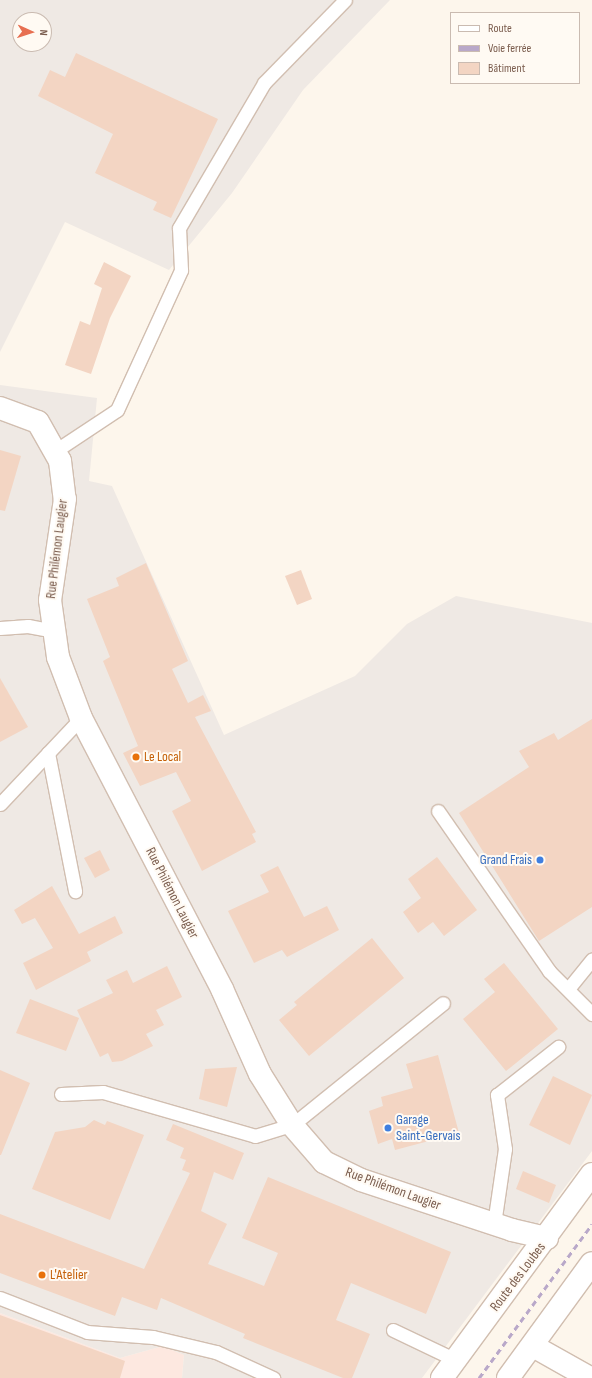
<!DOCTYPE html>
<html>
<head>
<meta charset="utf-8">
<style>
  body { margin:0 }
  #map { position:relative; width:592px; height:1378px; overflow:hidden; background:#fdf6ec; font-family:"Sofia Sans Condensed",sans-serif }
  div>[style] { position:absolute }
  .commercial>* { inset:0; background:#fde8e0 }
  .industrial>* { inset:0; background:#efe9e4 }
  .building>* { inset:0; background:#f3d5c3 }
  .roads { filter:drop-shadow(1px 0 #d1beb0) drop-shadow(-1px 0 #d1beb0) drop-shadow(0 1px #d1beb0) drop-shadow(0 -1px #d1beb0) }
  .service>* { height:13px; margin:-6.5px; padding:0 6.5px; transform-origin:6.5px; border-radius:6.5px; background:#fff }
  .minor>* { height:22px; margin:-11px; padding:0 11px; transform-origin:11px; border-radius:11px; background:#fff }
  .secondary>* { height:22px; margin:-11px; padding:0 11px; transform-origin:11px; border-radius:11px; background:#fff }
  .rail>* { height:3px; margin-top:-1.5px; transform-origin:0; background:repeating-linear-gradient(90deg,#b9a8c9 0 6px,transparent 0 10px) }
  .dots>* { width:11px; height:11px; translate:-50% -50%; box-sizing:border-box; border:2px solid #fffaf3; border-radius:50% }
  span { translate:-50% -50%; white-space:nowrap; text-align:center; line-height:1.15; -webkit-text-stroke:4px #fffaf3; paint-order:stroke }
  .street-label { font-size:14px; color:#7a5c4d }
  .food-label { font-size:14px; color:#c56008 }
  .left { translate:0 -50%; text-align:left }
  .shop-label { font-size:14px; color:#366cbe }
  .right { translate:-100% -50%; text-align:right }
  .legend { position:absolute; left:450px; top:12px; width:130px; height:72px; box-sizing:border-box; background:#fffaf3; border:1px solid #cabbb1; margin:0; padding:5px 7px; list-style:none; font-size:12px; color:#7a5c4d }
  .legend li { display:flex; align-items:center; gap:8px; height:20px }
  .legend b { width:20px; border:1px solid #cabbb1 }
  .north { position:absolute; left:12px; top:12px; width:40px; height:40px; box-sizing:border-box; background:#fffaf3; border:1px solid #cabbb1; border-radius:50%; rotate:93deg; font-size:11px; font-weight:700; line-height:16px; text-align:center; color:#7a5c4d }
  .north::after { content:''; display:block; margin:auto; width:14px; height:18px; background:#e76f51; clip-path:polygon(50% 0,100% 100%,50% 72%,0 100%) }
</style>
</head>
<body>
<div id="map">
  <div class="commercial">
    <i style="clip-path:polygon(0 1313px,120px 1358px,163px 1346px,184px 1355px,182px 1378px,0 1378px)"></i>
  </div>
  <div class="industrial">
    <i style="clip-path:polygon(evenodd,0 0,390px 0,303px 90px,232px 193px,169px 270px,65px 222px,0 352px,0 0,20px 20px,44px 20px,44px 44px,20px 44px,20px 20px)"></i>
    <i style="clip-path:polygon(0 385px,97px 398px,89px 481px,112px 486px,224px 735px,355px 676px,407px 624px,456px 596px,592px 623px,592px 1151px,422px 1378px,182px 1378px,184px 1355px,163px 1346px,120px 1358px,0 1313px)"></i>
  </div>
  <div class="building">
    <i style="clip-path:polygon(76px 53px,218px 119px,171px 218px,153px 210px,157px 202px,95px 173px,113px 134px,38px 96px,50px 70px,65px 77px)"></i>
    <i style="clip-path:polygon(104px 262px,131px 276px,110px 318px,91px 374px,65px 365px,80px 321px,90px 325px,102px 288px,94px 284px)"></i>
    <i style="clip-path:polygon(0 450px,21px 456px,5px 511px,0 510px)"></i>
    <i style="clip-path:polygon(146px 563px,188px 661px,172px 669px,188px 703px,203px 695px,211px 711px,195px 717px,256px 832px,252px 834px,256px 842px,202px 871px,172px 811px,191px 801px,176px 772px,140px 786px,123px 753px,138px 746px,103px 661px,110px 657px,87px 599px,119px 586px,116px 578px)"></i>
    <i style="clip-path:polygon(301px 570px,312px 599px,297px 605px,285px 576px)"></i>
    <i style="clip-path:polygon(0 678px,28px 727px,0 742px)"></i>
    <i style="clip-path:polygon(592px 719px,592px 907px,539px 941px,459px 813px,529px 767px,519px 751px,554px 733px,558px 740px)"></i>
    <i style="clip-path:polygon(100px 850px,110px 870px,95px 878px,84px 858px)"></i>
    <i style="clip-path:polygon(437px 857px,477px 910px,444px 936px,433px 922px,418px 933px,403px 912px,421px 898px,408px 879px)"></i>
    <i style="clip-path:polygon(278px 866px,304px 917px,327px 906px,339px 930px,287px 957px,282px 950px,254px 963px,228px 911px,269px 892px,260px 875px)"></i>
    <i style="clip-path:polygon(52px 886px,79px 934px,115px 916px,123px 933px,87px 952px,91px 961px,36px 990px,23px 963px,53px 948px,35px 918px,22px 924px,14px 910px)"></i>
    <i style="clip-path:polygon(372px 938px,404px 978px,309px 1056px,279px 1020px,297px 1005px,294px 1002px)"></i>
    <i style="clip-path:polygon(504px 963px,558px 1029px,506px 1071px,463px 1019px,495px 992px,484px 979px)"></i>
    <i style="clip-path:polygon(167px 966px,182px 997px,156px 1010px,164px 1025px,146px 1034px,153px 1046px,122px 1061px,112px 1062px,108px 1053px,100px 1057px,77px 1010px,113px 993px,106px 980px,127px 970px,133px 983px)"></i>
    <i style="clip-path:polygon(30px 999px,79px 1018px,66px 1051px,16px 1033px)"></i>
    <i style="clip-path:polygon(438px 1055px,459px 1133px,395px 1150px,392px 1139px,378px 1144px,369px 1111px,383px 1106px,381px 1097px,413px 1088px,406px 1064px)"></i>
    <i style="clip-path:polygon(237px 1067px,227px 1107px,199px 1099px,205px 1069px)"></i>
    <i style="clip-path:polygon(0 1070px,30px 1083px,1px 1155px,0 1155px)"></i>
    <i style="clip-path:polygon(553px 1076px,592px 1095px,570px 1145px,529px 1125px)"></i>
    <i style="clip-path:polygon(94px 1120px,105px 1125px,107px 1121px,144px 1135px,110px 1220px,32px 1189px,55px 1132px,85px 1127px)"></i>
    <i style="clip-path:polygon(173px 1124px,244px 1153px,233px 1180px,214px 1172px,201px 1211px,227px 1224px,208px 1264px,264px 1286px,278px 1253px,242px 1238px,268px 1177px,451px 1252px,426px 1314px,351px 1283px,336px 1320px,370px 1334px,352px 1378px,343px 1378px,243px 1338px,245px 1334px,161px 1298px,157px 1310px,122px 1297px,115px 1316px,0 1273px,0 1214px,144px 1269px,190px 1173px,182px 1170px,186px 1160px,180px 1158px,184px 1148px,166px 1140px)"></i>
    <i style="clip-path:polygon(523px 1171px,556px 1185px,549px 1203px,516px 1189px)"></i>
    <i style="clip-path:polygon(0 1315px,125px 1361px,120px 1378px,0 1378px)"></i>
  </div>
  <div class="roads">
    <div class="service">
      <i style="left:55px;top:451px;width:74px;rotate:-33.5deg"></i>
      <i style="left:117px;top:410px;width:154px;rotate:-65.4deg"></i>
      <i style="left:181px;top:270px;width:42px;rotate:-92.7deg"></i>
      <i style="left:179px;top:228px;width:168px;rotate:-59.6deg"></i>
      <i style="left:264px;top:83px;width:116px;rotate:-45.7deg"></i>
      <i style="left:0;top:628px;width:28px;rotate:-4deg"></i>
      <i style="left:28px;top:626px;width:26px;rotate:11deg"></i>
      <i style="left:48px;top:753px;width:141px;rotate:78.9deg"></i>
      <i style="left:0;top:804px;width:118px;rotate:-46.7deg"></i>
      <i style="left:438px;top:811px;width:195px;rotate:55.2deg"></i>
      <i style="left:549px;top:971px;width:61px;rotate:45deg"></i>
      <i style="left:568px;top:989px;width:38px;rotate:-51deg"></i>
      <i style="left:61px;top:1094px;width:42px;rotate:-2.7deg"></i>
      <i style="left:103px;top:1092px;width:158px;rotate:16.1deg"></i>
      <i style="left:255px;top:1136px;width:39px;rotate:-17deg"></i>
      <i style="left:292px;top:1125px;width:194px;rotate:-38.9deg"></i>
      <i style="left:494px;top:1224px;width:76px;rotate:-81.7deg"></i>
      <i style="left:505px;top:1149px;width:55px;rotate:-98.4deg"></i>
      <i style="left:497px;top:1095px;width:78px;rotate:-38.2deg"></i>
      <i style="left:0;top:1298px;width:93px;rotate:21.3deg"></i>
      <i style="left:87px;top:1332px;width:66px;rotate:4.3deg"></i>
      <i style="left:153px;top:1337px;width:65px;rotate:13.4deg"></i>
      <i style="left:216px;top:1352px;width:63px;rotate:24.5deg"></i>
      <i style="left:393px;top:1330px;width:70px;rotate:25.5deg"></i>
    </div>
    <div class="minor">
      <i style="left:0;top:408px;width:40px;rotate:20.2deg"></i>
      <i style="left:38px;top:422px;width:45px;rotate:60.6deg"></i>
      <i style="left:60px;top:461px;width:38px;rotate:83deg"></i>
      <i style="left:65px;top:499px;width:102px;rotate:98.4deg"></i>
      <i style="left:50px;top:600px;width:58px;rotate:82deg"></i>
      <i style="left:58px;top:657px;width:65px;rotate:69.3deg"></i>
      <i style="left:81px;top:718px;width:305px;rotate:62.5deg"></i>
      <i style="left:222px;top:989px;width:93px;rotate:65.9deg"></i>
      <i style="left:260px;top:1074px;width:60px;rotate:57.9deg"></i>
      <i style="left:292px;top:1125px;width:49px;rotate:49.1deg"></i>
      <i style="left:324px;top:1162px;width:41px;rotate:25.9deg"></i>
      <i style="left:361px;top:1180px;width:159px;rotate:18.3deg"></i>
      <i style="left:512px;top:1230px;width:36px;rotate:13deg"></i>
      <i style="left:533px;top:1346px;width:65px;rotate:29.3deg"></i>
      <i style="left:508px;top:1378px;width:142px;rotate:-53.9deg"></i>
    </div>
    <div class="secondary">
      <i style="left:442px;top:1378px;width:253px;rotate:-53.7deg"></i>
    </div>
  </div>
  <div class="rail">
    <i style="left:479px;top:1378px;width:191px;rotate:-53.7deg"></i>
  </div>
  <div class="dots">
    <i style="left:136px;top:757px;background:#e8710a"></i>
    <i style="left:540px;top:860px;background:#3f7fe0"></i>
    <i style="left:388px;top:1128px;background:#3f7fe0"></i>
    <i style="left:42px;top:1275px;background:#e8710a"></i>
  </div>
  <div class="street-label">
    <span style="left:57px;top:549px;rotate:-83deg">Rue Philémon Laugier</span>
    <span style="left:172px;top:893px;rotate:63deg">Rue Philémon Laugier</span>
    <span style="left:393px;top:1189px;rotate:20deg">Rue Philémon Laugier</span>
    <span style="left:518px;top:1277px;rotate:-53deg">Route des Loubes</span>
  </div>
  <div class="food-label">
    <span class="left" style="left:144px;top:757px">Le Local</span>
    <span class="left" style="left:50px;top:1275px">L'Atelier</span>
  </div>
  <div class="shop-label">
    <span class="right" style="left:532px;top:860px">Grand Frais</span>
    <span class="left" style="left:396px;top:1128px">Garage<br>Saint-Gervais</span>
  </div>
  <ul class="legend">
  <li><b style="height:5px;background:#fff"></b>Route</li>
  <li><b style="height:5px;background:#b9a8c9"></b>Voie ferrée</li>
  <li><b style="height:11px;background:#f3d5c3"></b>Bâtiment</li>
  </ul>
  <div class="north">N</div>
</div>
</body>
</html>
